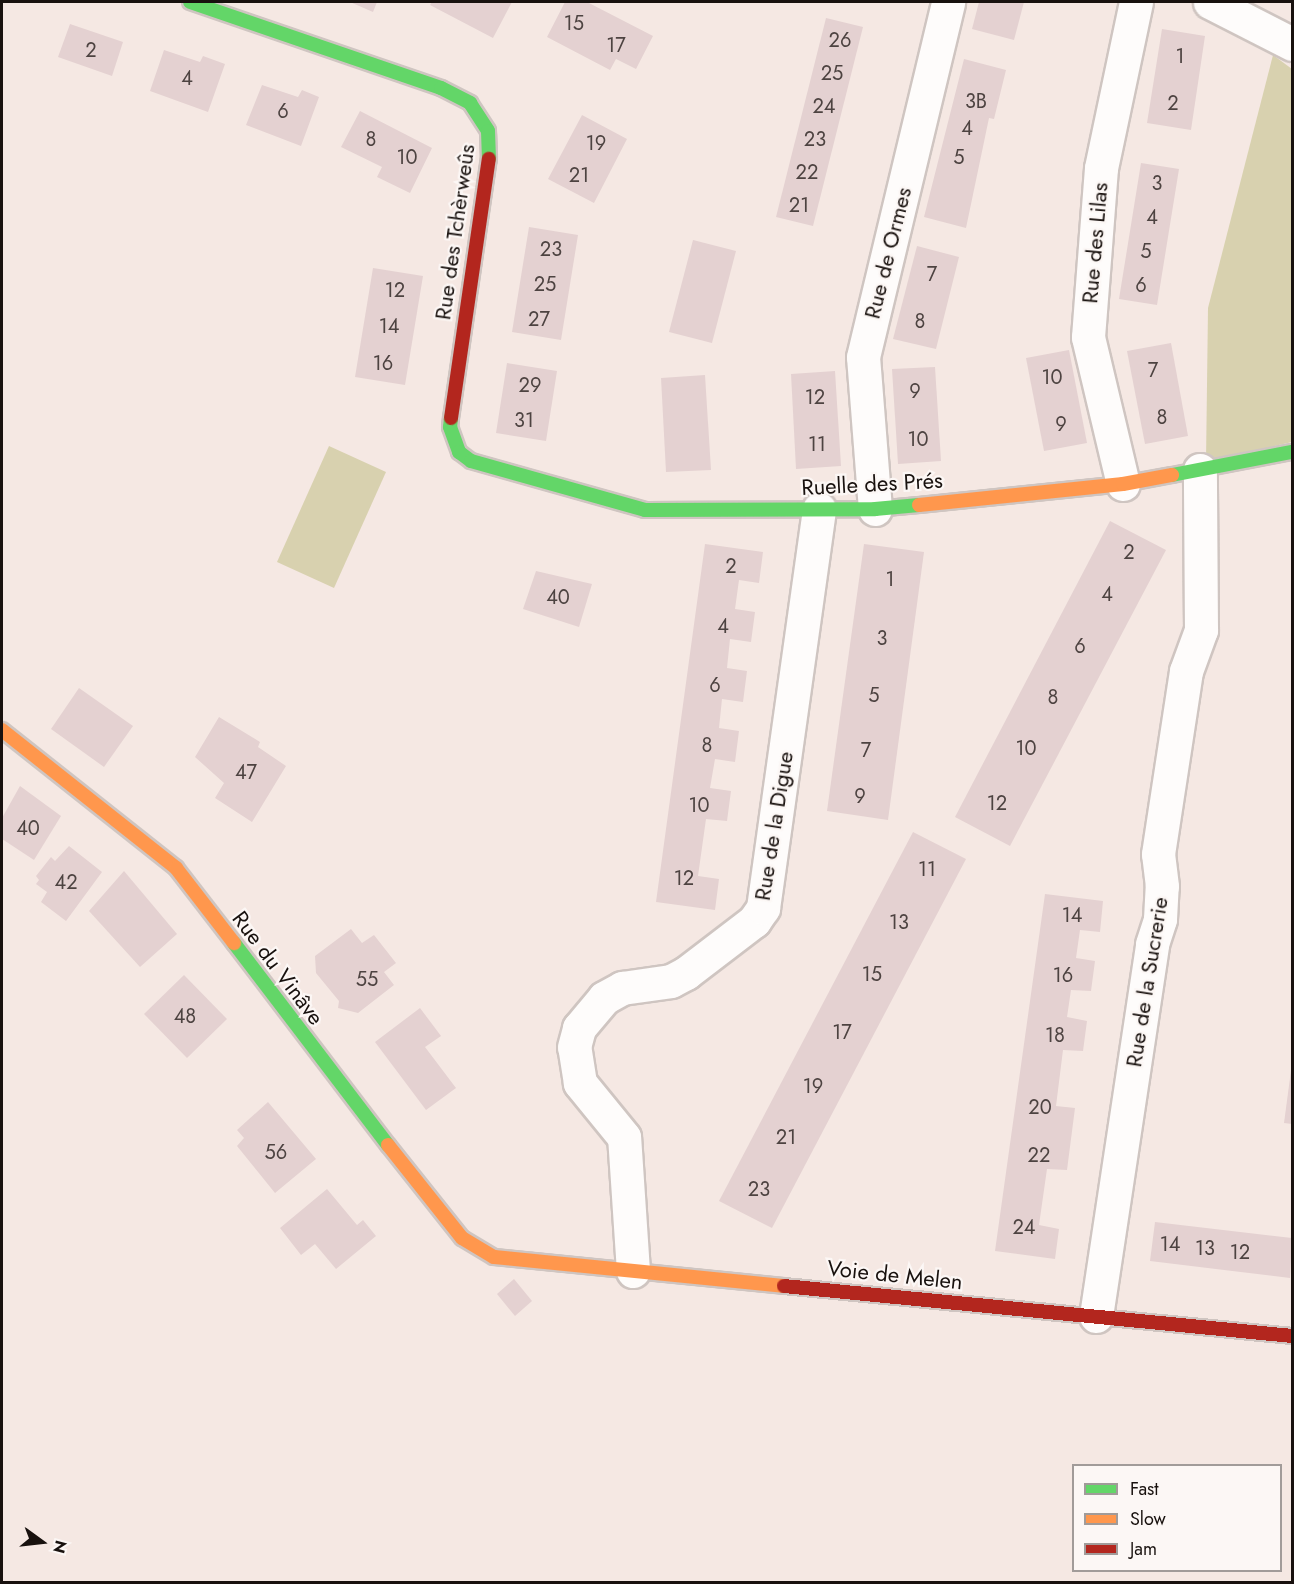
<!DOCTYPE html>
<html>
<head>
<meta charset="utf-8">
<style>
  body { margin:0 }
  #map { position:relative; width:1294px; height:1584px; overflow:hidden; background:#f5e8e3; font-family:Jost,sans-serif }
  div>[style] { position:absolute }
  .green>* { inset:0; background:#d8d1af }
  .building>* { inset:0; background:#e4d1d1 }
  .roads { filter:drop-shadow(2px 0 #cfc5c1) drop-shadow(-2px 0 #cfc5c1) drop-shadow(0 2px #cfc5c1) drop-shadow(0 -2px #cfc5c1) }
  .street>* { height:33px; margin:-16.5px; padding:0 16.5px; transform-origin:16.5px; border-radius:16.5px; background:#fefcfb }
  .fast>* { height:14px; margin:-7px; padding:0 7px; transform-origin:7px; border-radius:7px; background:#63d668 }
  .slow>* { height:14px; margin:-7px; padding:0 7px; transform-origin:7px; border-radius:7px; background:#ff974d }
  .jam>* { height:14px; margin:-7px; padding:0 7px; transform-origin:7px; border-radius:7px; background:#b3261e }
  span { translate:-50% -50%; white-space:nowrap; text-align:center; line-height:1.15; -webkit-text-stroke:4.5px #fcf7f5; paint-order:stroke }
  .number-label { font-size:20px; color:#4d4341 }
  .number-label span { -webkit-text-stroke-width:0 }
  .street-label { font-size:22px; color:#18110e }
  .frame { position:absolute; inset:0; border:3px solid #18110e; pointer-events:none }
  .legend { position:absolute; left:1072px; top:1464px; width:210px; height:108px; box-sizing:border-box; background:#fcf7f5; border:2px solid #a19b99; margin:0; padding:8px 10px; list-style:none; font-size:18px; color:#18110e }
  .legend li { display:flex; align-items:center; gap:12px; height:30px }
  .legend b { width:30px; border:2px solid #a19b99 }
  .north { position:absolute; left:12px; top:1512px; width:60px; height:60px; -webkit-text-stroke:4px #fcf7f5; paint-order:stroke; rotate:105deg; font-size:16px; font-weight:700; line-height:24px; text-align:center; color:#18110e }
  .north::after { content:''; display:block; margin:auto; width:21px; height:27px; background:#18110e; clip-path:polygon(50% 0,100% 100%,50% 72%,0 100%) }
</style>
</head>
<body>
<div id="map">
  <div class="green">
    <i style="clip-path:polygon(1273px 55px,1292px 69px,1292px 442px,1206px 462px,1208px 308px)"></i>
    <i style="clip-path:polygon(329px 446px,386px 472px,334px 588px,277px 562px)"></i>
  </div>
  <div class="building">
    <i style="clip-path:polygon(350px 2px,377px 2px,373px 12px)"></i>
    <i style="clip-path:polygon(432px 2px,512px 2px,493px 38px,430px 5px)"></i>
    <i style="clip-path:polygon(565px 2px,587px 2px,653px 36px,636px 69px,616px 59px,610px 70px,547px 37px)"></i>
    <i style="clip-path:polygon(979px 2px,1024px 2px,1014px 40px,972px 29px)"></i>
    <i style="clip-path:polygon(826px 18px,863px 27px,813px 226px,776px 217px)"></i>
    <i style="clip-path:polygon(70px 24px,123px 42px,112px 76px,58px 57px)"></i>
    <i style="clip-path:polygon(1162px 29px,1205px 36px,1191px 130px,1147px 123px)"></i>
    <i style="clip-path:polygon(164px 50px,200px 62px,203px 56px,225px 64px,208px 112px,150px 91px)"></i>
    <i style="clip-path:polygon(964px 59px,1006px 70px,994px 119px,989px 118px,966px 228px,924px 217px)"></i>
    <i style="clip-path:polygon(262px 85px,298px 97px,302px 90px,319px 97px,301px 146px,246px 125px)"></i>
    <i style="clip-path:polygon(360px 111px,432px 148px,410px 193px,377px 177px,382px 167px,341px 147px)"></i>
    <i style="clip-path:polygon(582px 115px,627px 139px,594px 203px,548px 179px)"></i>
    <i style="clip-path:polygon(1141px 163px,1179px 169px,1157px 305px,1119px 299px)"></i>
    <i style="clip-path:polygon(529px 227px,578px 235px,561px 340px,512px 332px)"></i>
    <i style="clip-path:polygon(693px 240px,736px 251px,712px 343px,669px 332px)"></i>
    <i style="clip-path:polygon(917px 246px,959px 257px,936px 349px,893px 339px)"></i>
    <i style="clip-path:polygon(373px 268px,423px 276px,405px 385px,355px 377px)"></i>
    <i style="clip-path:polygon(1171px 343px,1188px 436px,1145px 444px,1127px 351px)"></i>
    <i style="clip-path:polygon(1069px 350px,1087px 443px,1044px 451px,1026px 358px)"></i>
    <i style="clip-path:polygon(507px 363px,557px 371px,546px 441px,496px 433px)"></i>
    <i style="clip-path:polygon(935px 367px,941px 461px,898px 464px,892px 369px)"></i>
    <i style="clip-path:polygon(835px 371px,841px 466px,796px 469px,791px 374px)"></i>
    <i style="clip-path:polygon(705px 375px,711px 470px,666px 472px,661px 378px)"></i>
    <i style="clip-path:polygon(1110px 521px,1166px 550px,1010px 846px,955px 817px)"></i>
    <i style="clip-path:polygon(705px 544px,763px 552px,759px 583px,739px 580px,735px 609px,755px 612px,751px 642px,730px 639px,727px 668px,747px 671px,743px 702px,722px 699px,719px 728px,739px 731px,735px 762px,715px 759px,710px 788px,731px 791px,727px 821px,706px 819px,698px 876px,719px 879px,715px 910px,656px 902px)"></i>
    <i style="clip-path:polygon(864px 544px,924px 552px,888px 820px,827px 811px)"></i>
    <i style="clip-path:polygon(536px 571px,592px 584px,579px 627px,523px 609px)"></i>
    <i style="clip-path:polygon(79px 688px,133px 726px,104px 767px,51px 729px)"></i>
    <i style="clip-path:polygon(219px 717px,260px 742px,258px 747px,286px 766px,252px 822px,215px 798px,224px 783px,195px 757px)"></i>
    <i style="clip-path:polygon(20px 786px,61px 816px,34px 860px,2px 839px,2px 818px)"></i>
    <i style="clip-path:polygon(913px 832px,966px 859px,772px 1228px,719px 1201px)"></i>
    <i style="clip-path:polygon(69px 846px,102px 872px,66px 921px,41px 902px,47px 892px,36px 884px,39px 880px,36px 876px,51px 857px,55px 861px)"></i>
    <i style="clip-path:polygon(124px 871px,177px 934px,140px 967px,89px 911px)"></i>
    <i style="clip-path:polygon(1045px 894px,1103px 901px,1100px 932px,1080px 930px,1076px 958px,1095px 961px,1091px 991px,1071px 990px,1067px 1017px,1087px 1021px,1083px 1051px,1063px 1050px,1056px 1106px,1075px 1108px,1067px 1170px,1047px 1169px,1039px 1225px,1059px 1229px,1055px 1259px,995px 1251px)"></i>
    <i style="clip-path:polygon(351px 929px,362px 943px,374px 935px,396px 963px,384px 972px,394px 985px,358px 1013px,338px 1008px,339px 1001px,316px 973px,315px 956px)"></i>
    <i style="clip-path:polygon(184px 975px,227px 1019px,187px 1058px,144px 1014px)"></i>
    <i style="clip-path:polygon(420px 1008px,441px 1036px,425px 1047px,456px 1088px,426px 1110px,375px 1042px)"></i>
    <i style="clip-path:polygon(1292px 1063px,1292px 1124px,1284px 1123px)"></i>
    <i style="clip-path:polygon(268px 1102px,316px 1159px,275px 1193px,237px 1146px,244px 1138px,237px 1130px)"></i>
    <i style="clip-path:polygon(327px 1189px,357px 1225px,363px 1220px,376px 1236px,336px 1269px,315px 1244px,301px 1255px,280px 1228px)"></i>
    <i style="clip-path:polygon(1155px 1222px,1292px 1238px,1290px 1278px,1150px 1261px)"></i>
    <i style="clip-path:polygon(514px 1279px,532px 1301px,515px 1316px,497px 1294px)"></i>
  </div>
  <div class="roads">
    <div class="street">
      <i style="left:1210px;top:2px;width:92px;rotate:27.1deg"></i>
      <i style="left:1123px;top:484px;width:151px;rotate:-103.4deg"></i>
      <i style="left:1088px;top:337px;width:169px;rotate:-85.6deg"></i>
      <i style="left:1101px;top:168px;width:170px;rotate:-78.1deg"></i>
      <i style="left:875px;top:509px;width:152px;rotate:-94.5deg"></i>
      <i style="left:863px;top:357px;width:365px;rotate:-76.5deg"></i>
      <i style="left:633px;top:1271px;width:134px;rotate:-93.8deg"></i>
      <i style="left:624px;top:1137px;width:70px;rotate:-129.2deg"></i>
      <i style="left:580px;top:1083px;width:36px;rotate:-99deg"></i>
      <i style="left:574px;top:1047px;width:20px;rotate:-75deg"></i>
      <i style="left:579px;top:1028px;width:39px;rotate:-50deg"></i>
      <i style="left:604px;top:998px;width:21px;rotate:-29deg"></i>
      <i style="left:622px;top:988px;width:49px;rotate:-8.1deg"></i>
      <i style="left:671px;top:981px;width:17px;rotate:-28deg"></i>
      <i style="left:686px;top:973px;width:86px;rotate:-37.4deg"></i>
      <i style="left:754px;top:921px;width:16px;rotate:-55deg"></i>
      <i style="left:763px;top:908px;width:403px;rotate:-82deg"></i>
      <i style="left:1096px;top:1316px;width:376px;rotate:-81.4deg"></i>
      <i style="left:1152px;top:944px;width:26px;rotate:-72deg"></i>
      <i style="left:1160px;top:919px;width:33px;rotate:-87deg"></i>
      <i style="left:1162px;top:886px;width:32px;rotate:-97deg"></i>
      <i style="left:1158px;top:854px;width:185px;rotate:-81.3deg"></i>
      <i style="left:1186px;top:671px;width:44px;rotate:-69.9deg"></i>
      <i style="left:1201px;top:630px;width:160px;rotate:-90.4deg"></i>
    </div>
    <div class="fast">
      <i style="left:190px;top:2px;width:265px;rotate:18.9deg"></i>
      <i style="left:441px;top:88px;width:33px;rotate:27deg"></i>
      <i style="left:470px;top:103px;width:33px;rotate:57deg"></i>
      <i style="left:488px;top:131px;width:28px;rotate:88deg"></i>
      <i style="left:451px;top:418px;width:9px;rotate:96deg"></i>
      <i style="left:450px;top:427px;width:27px;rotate:70deg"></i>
      <i style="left:459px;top:452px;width:15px;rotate:37deg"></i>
      <i style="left:471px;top:461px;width:181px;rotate:15.7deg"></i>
      <i style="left:645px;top:510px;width:230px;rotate:-0.2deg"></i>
      <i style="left:875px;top:509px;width:44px;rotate:-5.2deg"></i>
      <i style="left:1172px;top:475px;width:122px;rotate:-10.9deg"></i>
      <i style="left:234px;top:943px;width:254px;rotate:52.7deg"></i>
    </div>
    <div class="slow">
      <i style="left:919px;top:505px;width:205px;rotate:-5.9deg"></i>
      <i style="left:1123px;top:484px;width:50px;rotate:-10.4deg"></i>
      <i style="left:2px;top:730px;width:222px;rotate:38.4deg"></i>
      <i style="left:176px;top:868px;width:95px;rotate:52.3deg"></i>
      <i style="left:388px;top:1145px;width:119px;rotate:51.5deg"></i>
      <i style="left:462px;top:1238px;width:37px;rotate:31deg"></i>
      <i style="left:494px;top:1257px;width:291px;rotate:5.7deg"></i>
    </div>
    <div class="jam">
      <i style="left:451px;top:418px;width:262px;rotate:-81.7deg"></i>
      <i style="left:784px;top:1286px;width:510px;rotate:5.62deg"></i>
    </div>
  </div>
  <div class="number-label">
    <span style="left:574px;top:23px">15</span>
    <span style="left:840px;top:40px">26</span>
    <span style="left:616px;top:45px">17</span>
    <span style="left:91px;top:50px">2</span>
    <span style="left:1180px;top:56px">1</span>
    <span style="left:832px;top:73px">25</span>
    <span style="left:187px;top:78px">4</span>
    <span style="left:976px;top:101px">3B</span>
    <span style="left:1173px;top:103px">2</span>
    <span style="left:824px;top:106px">24</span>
    <span style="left:283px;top:111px">6</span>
    <span style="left:967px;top:128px">4</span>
    <span style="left:371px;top:139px">8</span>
    <span style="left:815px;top:139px">23</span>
    <span style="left:596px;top:143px">19</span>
    <span style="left:407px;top:157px">10</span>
    <span style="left:959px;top:157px">5</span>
    <span style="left:807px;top:172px">22</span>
    <span style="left:579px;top:175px">21</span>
    <span style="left:1157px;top:183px">3</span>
    <span style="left:799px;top:205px">21</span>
    <span style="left:1152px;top:217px">4</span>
    <span style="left:551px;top:249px">23</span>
    <span style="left:1146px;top:251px">5</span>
    <span style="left:932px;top:274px">7</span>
    <span style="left:545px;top:284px">25</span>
    <span style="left:1141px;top:285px">6</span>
    <span style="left:395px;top:290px">12</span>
    <span style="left:539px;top:319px">27</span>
    <span style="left:920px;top:321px">8</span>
    <span style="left:389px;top:326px">14</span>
    <span style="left:383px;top:363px">16</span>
    <span style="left:1153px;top:370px">7</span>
    <span style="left:1052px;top:377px">10</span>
    <span style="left:530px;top:385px">29</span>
    <span style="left:915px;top:391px">9</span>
    <span style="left:815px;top:397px">12</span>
    <span style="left:1162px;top:417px">8</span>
    <span style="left:524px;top:420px">31</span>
    <span style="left:1061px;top:424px">9</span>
    <span style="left:918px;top:439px">10</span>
    <span style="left:817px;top:444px">11</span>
    <span style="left:1129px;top:552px">2</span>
    <span style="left:731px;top:566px">2</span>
    <span style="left:890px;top:579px">1</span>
    <span style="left:1107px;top:594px">4</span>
    <span style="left:558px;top:597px">40</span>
    <span style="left:723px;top:626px">4</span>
    <span style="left:882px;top:638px">3</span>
    <span style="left:1080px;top:646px">6</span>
    <span style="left:715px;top:685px">6</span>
    <span style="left:874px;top:695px">5</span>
    <span style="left:1053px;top:697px">8</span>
    <span style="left:707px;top:745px">8</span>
    <span style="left:1026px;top:748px">10</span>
    <span style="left:866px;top:750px">7</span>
    <span style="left:246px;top:772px">47</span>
    <span style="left:860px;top:796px">9</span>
    <span style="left:997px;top:803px">12</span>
    <span style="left:699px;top:805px">10</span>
    <span style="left:28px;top:828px">40</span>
    <span style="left:927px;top:869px">11</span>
    <span style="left:684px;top:878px">12</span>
    <span style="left:66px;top:882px">42</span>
    <span style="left:1072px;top:915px">14</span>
    <span style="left:899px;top:922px">13</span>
    <span style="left:872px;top:974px">15</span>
    <span style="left:1063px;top:975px">16</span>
    <span style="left:367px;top:979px">55</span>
    <span style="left:185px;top:1016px">48</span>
    <span style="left:842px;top:1032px">17</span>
    <span style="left:1055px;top:1035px">18</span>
    <span style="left:813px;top:1086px">19</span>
    <span style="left:1040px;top:1107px">20</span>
    <span style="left:786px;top:1137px">21</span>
    <span style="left:276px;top:1152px">56</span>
    <span style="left:1039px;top:1155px">22</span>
    <span style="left:759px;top:1189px">23</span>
    <span style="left:1024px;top:1227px">24</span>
    <span style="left:1170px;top:1244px">14</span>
    <span style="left:1205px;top:1248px">13</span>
    <span style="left:1240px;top:1252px">12</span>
  </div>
  <div class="street-label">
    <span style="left:455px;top:232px;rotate:-82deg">Rue des Tchèrweûs</span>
    <span style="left:1095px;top:243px;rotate:-85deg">Rue des Lilas</span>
    <span style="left:888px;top:253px;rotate:-76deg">Rue de Ormes</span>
    <span style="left:872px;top:484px;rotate:-3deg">Ruelle des Prés</span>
    <span style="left:774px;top:826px;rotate:-81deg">Rue de la Digue</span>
    <span style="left:278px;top:968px;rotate:53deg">Rue du Vinâve</span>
    <span style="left:1147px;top:982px;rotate:-81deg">Rue de la Sucrerie</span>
    <span style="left:895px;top:1275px;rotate:6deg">Voie de Melen</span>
  </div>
  <div class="frame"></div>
  <ul class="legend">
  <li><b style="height:8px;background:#63d668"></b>Fast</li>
  <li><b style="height:8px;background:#ff974d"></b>Slow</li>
  <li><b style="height:8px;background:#b3261e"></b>Jam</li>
  </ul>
  <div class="north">N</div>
</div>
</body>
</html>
